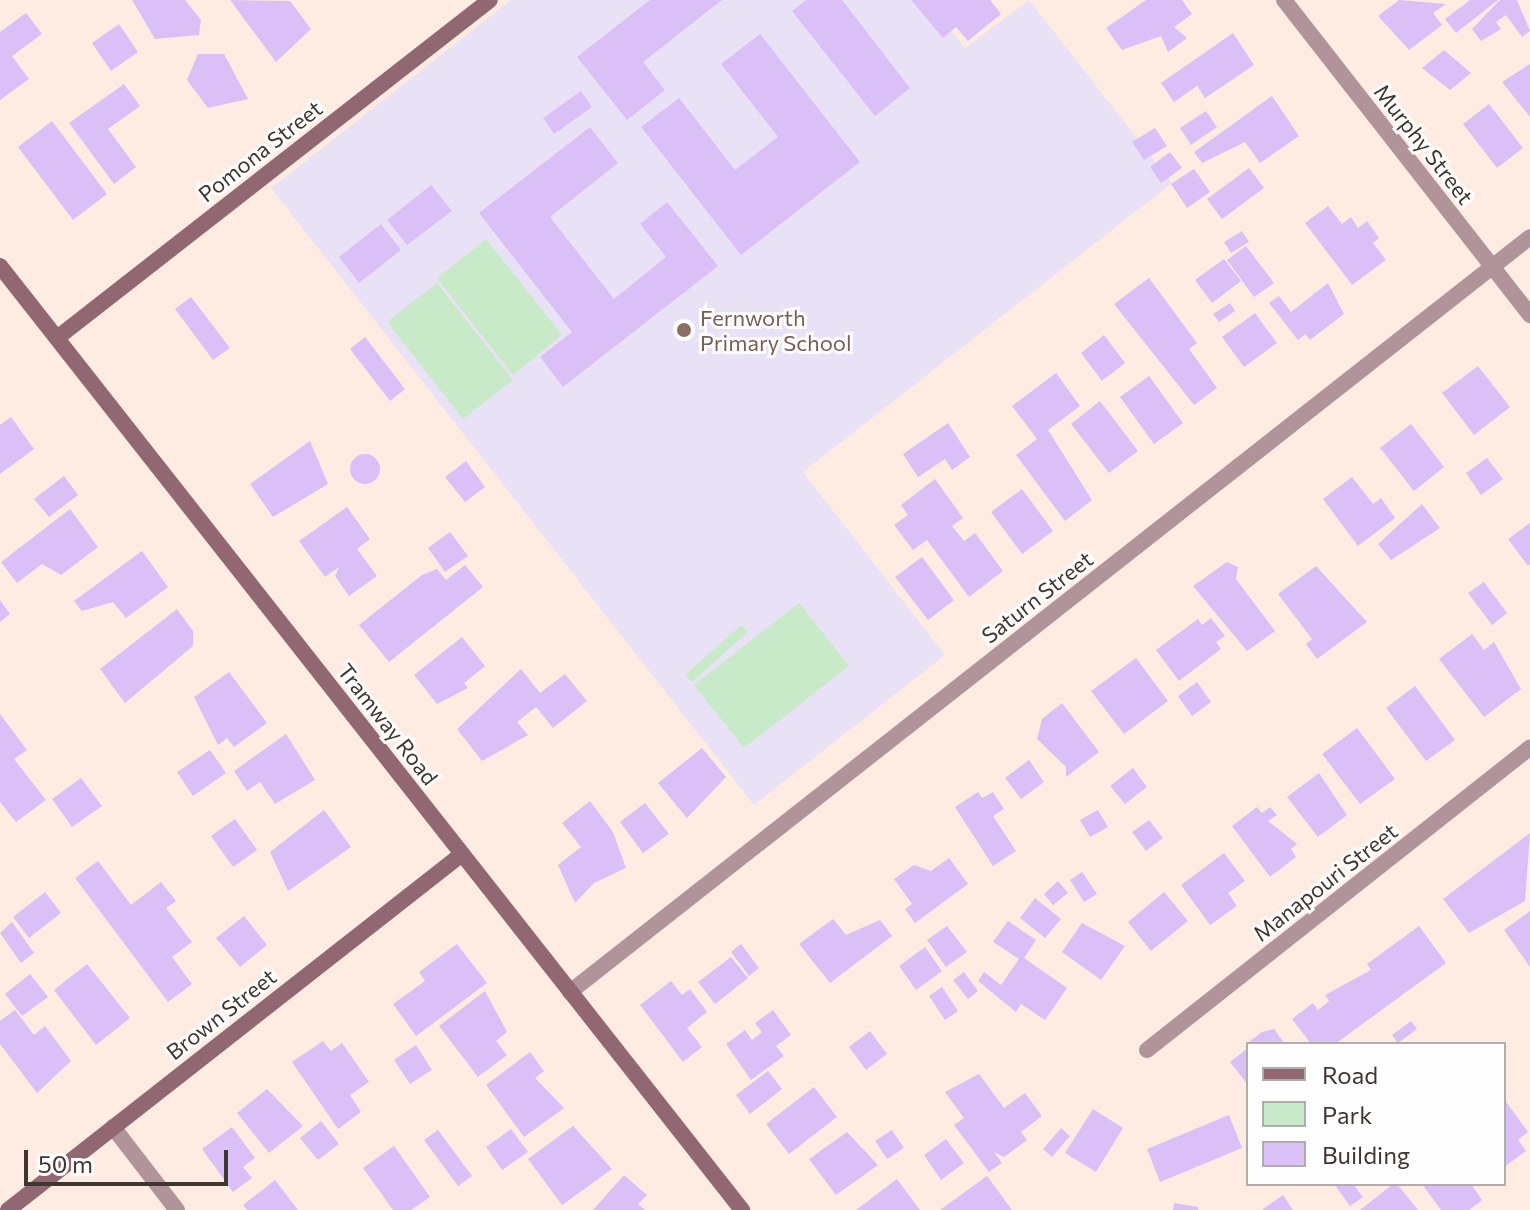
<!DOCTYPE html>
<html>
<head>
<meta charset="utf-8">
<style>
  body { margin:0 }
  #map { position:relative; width:1530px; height:1210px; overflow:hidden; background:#feece2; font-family:Commissioner,sans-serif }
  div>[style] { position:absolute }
  .education>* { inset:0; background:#e9e2f7 }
  .green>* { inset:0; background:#c9eac8 }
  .building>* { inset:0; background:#dbbff7 }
  .round { border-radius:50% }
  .street>* { height:16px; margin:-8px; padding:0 8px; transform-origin:8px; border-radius:8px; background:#b1939a }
  .secondary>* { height:16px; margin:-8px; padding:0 8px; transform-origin:8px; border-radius:8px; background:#916772 }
  .dots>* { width:22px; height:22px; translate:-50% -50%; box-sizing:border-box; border:4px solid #fdfdfd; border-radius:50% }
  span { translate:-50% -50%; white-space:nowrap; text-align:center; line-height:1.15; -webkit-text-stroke:6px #fdfdfd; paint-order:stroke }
  .street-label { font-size:22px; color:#3f3631 }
  .education-label { font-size:22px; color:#785e54 }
  .left { translate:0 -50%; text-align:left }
  .legend { position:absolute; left:1246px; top:1042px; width:260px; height:144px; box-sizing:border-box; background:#fdfdfd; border:2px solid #b1adab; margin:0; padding:10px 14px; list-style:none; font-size:24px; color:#3f3631 }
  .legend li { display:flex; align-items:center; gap:16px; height:40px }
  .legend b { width:40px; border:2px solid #b1adab }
  .scale { position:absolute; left:24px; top:1150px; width:204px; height:36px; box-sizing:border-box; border:4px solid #3f3631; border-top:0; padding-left:10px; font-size:24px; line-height:28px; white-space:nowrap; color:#3f3631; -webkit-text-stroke:6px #fdfdfd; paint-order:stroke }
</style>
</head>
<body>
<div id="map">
  <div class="education">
    <i style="clip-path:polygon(511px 0,927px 0,965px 48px,1029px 0,1172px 183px,803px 472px,945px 655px,754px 805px,271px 188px)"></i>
  </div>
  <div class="green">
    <i style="clip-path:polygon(486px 239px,562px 335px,513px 375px,437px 278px)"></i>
    <i style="clip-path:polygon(437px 283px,513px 380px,463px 419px,387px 322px)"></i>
    <i style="clip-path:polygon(799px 603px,849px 666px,744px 748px,694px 685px)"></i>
    <i style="clip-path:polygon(741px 625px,748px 632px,692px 682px,685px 675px)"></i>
  </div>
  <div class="building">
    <i style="clip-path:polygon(132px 0,185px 0,201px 20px,199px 35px,155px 39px)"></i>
    <i style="clip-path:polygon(230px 0,290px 1px,311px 29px,276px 62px)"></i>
    <i style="clip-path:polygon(650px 0,722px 0,643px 62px,665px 90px,627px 120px,577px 57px)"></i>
    <i style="clip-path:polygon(806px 0,842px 0,910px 88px,875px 116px,792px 11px)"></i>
    <i style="clip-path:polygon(911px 0,990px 0,1001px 14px,968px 41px,956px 27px,943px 38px)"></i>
    <i style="clip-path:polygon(1146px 0,1182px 0,1192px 14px,1174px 27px,1187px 38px,1168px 52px,1161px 36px,1122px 50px,1106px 28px)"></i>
    <i style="clip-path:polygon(1399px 0,1446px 4px,1433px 13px,1442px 25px,1409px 50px,1378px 16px)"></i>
    <i style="clip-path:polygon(1470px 0,1498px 0,1456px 33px,1445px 19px)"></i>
    <i style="clip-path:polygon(1500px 0,1517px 0,1530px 31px,1522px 37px,1506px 15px,1496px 22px,1501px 29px,1481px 41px,1472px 29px)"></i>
    <i style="clip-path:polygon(26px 13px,42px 34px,12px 56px,29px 79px,0 100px,0 32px)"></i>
    <i style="clip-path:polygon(119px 24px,138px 52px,111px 71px,92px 43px)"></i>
    <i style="clip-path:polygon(1233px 33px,1254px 65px,1205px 98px,1197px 86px,1174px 102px,1161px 83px)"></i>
    <i style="clip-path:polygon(760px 34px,860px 162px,741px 255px,641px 127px,679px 98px,735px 170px,778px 137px,721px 64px)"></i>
    <i style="clip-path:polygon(1444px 50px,1471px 73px,1450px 90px,1422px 68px)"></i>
    <i style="clip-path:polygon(198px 54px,224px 54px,248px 99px,208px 108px,187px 80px)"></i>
    <i style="clip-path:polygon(1530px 64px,1530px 117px,1502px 82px)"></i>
    <i style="clip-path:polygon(124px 84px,140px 106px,108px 129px,136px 167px,114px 184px,69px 123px)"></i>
    <i style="clip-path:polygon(581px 91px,592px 107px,554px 134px,543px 118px)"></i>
    <i style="clip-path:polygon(1272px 96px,1299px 136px,1260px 163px,1245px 142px,1202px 163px,1194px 152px)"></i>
    <i style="clip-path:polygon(1489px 104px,1523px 148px,1497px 168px,1463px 124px)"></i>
    <i style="clip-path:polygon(1206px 111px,1217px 127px,1191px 145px,1180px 128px)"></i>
    <i style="clip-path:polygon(52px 121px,107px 194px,73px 220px,18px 147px)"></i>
    <i style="clip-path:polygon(590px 127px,618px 163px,550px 217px,614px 299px,666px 257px,640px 224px,667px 202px,718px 266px,563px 387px,540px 357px,572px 332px,479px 213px)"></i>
    <i style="clip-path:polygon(1155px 128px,1167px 146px,1144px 160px,1132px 142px)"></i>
    <i style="clip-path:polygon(1170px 152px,1182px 168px,1161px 183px,1150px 167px)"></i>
    <i style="clip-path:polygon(1249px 168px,1264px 188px,1222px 219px,1207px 199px)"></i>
    <i style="clip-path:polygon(1194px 169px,1210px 192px,1187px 208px,1171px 184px)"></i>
    <i style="clip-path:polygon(431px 185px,452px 211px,407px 245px,387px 220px)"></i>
    <i style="clip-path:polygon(1328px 206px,1342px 224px,1351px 217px,1358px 228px,1367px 221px,1379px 238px,1373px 243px,1386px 260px,1352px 285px,1305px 223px)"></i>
    <i style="clip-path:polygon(381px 224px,401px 250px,359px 283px,339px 257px)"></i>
    <i style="clip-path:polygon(1242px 231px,1249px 242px,1231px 253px,1224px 242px)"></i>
    <i style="clip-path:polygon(1246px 246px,1274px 283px,1254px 297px,1227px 260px)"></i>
    <i style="clip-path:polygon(1224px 259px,1241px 281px,1212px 303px,1195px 280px)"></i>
    <i style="clip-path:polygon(1149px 278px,1197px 343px,1189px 349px,1217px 388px,1194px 405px,1114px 304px)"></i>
    <i style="clip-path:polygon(1328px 283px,1344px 314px,1310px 340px,1305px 334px,1298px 340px,1269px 303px,1279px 296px,1291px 312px)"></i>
    <i style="clip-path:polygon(191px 297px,230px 348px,213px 360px,175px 309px)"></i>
    <i style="clip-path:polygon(1230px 303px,1235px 311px,1219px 322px,1213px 314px)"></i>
    <i style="clip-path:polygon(1255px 313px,1277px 343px,1244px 367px,1222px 337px)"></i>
    <i style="clip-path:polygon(1104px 335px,1125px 363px,1102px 381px,1081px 353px)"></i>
    <i style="clip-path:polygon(365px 337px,405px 389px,390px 401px,350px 349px)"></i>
    <i style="clip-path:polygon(1478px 366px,1510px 407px,1474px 435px,1442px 393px)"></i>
    <i style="clip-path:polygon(1056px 373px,1080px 406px,1048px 430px,1092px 500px,1065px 521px,1016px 455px,1037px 439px,1012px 406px)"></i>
    <i style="clip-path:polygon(1149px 376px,1183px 423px,1154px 444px,1120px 397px)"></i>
    <i style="clip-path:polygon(1100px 401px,1138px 451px,1109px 473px,1071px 424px)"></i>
    <i style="clip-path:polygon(11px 417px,34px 449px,0 474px,0 425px)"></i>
    <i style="clip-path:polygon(948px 423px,970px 457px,952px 470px,945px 459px,918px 477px,903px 454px)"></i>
    <i style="clip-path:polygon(1411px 424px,1444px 467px,1414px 491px,1380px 448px)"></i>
    <i style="clip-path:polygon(310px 441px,328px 484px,273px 517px,250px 484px)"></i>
    <i class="round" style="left:350px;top:454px;width:30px;height:30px"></i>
    <i style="clip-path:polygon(1487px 458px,1503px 479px,1481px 495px,1466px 473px)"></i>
    <i style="clip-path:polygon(466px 461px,485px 487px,465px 502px,445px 477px)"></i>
    <i style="clip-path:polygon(64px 476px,78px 495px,49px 517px,34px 499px)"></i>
    <i style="clip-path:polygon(1352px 477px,1373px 504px,1381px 498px,1395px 518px,1358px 546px,1323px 499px)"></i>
    <i style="clip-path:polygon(935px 479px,963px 518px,952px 526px,964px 541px,975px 533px,1003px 571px,969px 597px,927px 540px,913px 550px,894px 525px,908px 515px,901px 505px)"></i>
    <i style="clip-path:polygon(1022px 489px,1053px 531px,1022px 554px,991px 512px)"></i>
    <i style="clip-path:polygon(1422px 504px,1440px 528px,1391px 560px,1378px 544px)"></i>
    <i style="clip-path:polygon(347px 507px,370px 539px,357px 549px,377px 576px,349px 596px,335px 576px,339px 567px,325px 577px,299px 541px)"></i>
    <i style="clip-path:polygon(70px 509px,98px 547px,61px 575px,42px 564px,17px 583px,1px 562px)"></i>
    <i style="clip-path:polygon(1530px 523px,1530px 564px,1528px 566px,1508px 539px)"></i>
    <i style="clip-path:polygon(450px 532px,468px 556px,445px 572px,428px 548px)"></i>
    <i style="clip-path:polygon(142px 551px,168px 587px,126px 618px,113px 602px,82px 611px,74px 601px)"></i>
    <i style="clip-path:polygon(922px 557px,954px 600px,928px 620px,895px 577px)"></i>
    <i style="clip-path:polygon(1227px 562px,1238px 567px,1236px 579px,1275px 631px,1247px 651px,1193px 586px)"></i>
    <i style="clip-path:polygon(465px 565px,483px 587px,389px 662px,359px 625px,422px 575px,437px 569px,446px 580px)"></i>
    <i style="clip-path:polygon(1316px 566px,1367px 622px,1317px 659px,1306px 644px,1312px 639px,1278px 594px)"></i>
    <i style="clip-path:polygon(1484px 582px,1507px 613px,1492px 625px,1468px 593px)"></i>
    <i style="clip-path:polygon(0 600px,10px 614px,0 622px)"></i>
    <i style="clip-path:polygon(177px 609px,193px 631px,193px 646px,125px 703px,100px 669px)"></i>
    <i style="clip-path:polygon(1211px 618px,1225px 636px,1216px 642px,1221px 649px,1179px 681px,1156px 650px,1198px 619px,1202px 625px)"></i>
    <i style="clip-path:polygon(1472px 634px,1484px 650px,1494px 642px,1521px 689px,1484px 717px,1439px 659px)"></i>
    <i style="clip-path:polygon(462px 637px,485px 666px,464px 683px,468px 688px,437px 704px,414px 675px)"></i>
    <i style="clip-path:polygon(1136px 658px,1168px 701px,1124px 734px,1091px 691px)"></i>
    <i style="clip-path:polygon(521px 669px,540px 693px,565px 674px,587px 701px,553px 728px,536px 707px,517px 722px,528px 735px,482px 761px,457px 729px)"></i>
    <i style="clip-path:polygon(229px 672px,267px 723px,234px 747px,227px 738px,218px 745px,194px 697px)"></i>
    <i style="clip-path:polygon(1197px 682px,1211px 702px,1192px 716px,1178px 696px)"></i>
    <i style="clip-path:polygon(1415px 686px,1455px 740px,1426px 761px,1386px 708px)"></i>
    <i style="clip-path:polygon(1062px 703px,1099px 752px,1066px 777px,1066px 767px,1037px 739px,1042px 719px)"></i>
    <i style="clip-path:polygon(0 714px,27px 750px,14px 759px,46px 800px,16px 822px,0 802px)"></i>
    <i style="clip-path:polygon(1357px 728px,1395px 779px,1360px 804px,1322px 754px)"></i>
    <i style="clip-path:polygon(286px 734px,315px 780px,275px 804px,260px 782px,247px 791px,234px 771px)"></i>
    <i style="clip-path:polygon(702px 748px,726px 777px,687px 818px,658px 783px)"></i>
    <i style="clip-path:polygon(210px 750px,226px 773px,193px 796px,177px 772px)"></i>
    <i style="clip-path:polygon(1029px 760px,1044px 782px,1021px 799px,1005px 778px)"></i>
    <i style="clip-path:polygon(1133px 768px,1147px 787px,1125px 804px,1110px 786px)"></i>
    <i style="clip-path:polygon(1319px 773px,1347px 815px,1318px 837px,1287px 797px)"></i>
    <i style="clip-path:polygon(81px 778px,102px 806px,72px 827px,52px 799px)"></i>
    <i style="clip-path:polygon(978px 792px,982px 798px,993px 792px,1004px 809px,993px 816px,1016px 851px,993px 866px,955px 807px)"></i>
    <i style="clip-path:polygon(590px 801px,613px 832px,626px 868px,594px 883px,575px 903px,558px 865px,581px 847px,562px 823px)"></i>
    <i style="clip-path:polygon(645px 803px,669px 834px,643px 853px,620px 822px)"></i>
    <i style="clip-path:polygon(1257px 807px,1262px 813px,1270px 807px,1277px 815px,1268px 821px,1297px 844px,1291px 849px,1296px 857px,1270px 877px,1232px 826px)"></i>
    <i style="clip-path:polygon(324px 810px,351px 847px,288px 891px,270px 852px)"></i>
    <i style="clip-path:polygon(1098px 810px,1108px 827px,1090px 837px,1080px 820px)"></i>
    <i style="clip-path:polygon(235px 819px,257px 850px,233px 867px,211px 836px)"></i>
    <i style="clip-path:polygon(1149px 820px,1163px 838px,1146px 851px,1132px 832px)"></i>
    <i style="clip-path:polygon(1530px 833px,1525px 901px,1469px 933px,1443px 899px)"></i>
    <i style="clip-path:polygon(1224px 853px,1245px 881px,1228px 893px,1237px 906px,1210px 925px,1181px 885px)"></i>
    <i style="clip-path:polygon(949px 858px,968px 884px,915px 923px,905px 909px,912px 904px,894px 879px,914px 865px,931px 871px)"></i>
    <i style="clip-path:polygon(98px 861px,131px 905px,161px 882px,176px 901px,166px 908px,192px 942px,172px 957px,192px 984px,168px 1002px,75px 878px)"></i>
    <i style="clip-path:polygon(1082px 872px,1097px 894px,1084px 902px,1070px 880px)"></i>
    <i style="clip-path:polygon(1058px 881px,1068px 893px,1053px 905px,1044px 894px)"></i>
    <i style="clip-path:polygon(45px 892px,61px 913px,29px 938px,13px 917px)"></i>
    <i style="clip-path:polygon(1164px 892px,1188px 921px,1151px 951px,1128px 922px)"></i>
    <i style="clip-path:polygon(1035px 898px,1061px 919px,1045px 938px,1020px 918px)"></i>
    <i style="clip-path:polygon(1530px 911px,1530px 967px,1504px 930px)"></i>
    <i style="clip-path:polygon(244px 916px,267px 945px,240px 967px,216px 938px)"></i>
    <i style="clip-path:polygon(833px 919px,846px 935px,880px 920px,892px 936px,830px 983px,799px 944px)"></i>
    <i style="clip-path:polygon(1008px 921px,1036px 940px,1024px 958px,1067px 988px,1045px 1020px,1021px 1004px,1016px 1012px,978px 981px,984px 972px,1001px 985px,1019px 959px,993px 942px)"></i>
    <i style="clip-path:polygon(12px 922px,34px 953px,21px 963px,0 933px)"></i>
    <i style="clip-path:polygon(1082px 923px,1125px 946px,1101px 980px,1062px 952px)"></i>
    <i style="clip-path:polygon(947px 926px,967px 952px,946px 967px,927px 940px)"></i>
    <i style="clip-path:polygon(1419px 926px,1446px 963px,1335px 1044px,1311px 1044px,1292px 1019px,1313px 1003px,1318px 1010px,1329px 1001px,1325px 995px,1371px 970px,1367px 964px)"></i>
    <i style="clip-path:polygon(457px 944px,487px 983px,416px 1036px,393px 1004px,425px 981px,419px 972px)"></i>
    <i style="clip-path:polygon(741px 944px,759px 968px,749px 976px,731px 952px)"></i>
    <i style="clip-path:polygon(925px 947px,942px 971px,916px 990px,899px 966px)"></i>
    <i style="clip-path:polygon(731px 957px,748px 978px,715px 1004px,698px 982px)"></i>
    <i style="clip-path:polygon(87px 964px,130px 1018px,96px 1045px,54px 990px)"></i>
    <i style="clip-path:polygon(964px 972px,978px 991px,968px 999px,953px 980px)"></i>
    <i style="clip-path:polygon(30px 974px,48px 997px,22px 1016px,5px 994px)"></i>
    <i style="clip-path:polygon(671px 981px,682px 995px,690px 989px,707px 1012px,687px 1028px,702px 1047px,683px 1062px,640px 1005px)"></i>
    <i style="clip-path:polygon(942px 987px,958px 1011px,945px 1020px,929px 996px)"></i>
    <i style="clip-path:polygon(485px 991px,507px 1032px,496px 1041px,507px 1055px,478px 1077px,439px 1026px)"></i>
    <i style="clip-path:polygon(15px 1010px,34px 1035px,45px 1026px,71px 1061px,37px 1093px,0 1044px,0 1021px)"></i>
    <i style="clip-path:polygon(773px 1010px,791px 1035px,776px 1046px,784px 1056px,751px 1080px,726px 1044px,745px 1030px,752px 1040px,762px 1032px,755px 1023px)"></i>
    <i style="clip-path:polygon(1411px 1021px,1417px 1029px,1398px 1043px,1392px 1035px)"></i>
    <i style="clip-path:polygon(1274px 1029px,1285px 1044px,1246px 1044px,1262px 1032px)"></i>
    <i style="clip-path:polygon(870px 1031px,887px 1054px,866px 1070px,849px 1047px)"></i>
    <i style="clip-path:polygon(323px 1041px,331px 1051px,342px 1043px,369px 1082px,350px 1095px,361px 1112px,338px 1129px,292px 1062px)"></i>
    <i style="clip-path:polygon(416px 1045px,432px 1070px,410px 1084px,394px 1060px)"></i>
    <i style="clip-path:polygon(1248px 1048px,1248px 1085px,1230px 1062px)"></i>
    <i style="clip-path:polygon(530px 1052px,544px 1071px,535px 1078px,564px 1108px,524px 1137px,486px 1085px)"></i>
    <i style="clip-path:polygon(768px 1071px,782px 1089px,750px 1114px,736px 1095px)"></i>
    <i style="clip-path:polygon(979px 1074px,1004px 1108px,1025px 1093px,1042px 1116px,1021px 1132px,1027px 1140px,1004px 1157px,994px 1152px,1002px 1163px,989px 1172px,954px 1125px,964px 1118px,945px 1092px)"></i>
    <i style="clip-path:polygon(814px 1087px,837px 1117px,789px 1154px,766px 1124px)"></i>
    <i style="clip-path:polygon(267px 1089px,303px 1126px,269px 1153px,237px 1113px)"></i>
    <i style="clip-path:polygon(1504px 1099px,1528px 1132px,1518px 1140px,1526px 1151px,1504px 1167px)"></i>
    <i style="clip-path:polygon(1093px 1109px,1123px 1128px,1096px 1172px,1065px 1153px)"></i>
    <i style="clip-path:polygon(1229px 1115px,1242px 1148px,1160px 1182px,1147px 1149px)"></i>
    <i style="clip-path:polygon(321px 1121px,339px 1144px,318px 1160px,300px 1138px)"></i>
    <i style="clip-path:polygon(573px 1126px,612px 1169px,562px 1205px,528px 1159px)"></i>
    <i style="clip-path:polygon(232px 1127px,255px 1158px,243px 1167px,252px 1178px,233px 1192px,202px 1149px)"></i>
    <i style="clip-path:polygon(1061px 1128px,1070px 1136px,1052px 1157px,1043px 1149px)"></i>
    <i style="clip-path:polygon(511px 1129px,528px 1152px,502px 1170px,486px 1147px)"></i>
    <i style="clip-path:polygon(438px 1130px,472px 1176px,458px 1186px,424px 1140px)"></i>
    <i style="clip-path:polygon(892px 1130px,904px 1148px,887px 1159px,875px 1141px)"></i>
    <i style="clip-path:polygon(847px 1132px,878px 1165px,836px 1195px,809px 1159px)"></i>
    <i style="clip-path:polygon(946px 1139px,964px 1163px,941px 1180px,924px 1155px)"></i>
    <i style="clip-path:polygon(394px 1146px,430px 1197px,411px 1210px,393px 1210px,363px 1168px)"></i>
    <i style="clip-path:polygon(624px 1175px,647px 1195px,638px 1204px,645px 1210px,593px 1210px)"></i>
    <i style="clip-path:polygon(987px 1176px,1012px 1210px,940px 1210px)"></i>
    <i style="clip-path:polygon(897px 1179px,920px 1210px,856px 1210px)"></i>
    <i style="clip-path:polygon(275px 1180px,298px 1210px,247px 1210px,243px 1205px)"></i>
    <i style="clip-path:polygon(1334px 1184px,1353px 1184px,1363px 1197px,1350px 1206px)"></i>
    <i style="clip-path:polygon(1397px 1184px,1418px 1210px,1360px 1210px,1393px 1184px)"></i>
    <i style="clip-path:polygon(1422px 1184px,1471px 1184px,1482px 1200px,1469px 1210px,1441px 1210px)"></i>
    <i style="clip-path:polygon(1283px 1195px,1293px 1210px,1262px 1210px)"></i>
    <i style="clip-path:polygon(1174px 1203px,1198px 1207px,1198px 1210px,1173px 1210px)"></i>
  </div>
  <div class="street">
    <i style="left:1284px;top:0;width:400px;rotate:52deg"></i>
    <i style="left:570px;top:992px;width:1221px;rotate:-38.18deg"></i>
    <i style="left:1147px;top:1050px;width:488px;rotate:-38.3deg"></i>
    <i style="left:113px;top:1127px;width:105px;rotate:52.4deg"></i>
  </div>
  <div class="secondary">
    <i style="left:0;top:266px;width:1201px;rotate:51.83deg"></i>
    <i style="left:57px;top:338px;width:549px;rotate:-37.98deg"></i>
    <i style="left:8px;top:1210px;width:577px;rotate:-38.1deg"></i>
  </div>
  <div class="dots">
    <i style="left:684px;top:330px;background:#8d6e63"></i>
  </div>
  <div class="street-label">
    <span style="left:1424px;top:144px;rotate:52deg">Murphy Street</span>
    <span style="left:260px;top:151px;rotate:-38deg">Pomona Street</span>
    <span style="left:1037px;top:597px;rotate:-38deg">Saturn Street</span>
    <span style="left:388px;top:724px;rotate:52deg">Tramway Road</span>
    <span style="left:1325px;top:882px;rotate:-38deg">Manapouri Street</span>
    <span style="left:221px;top:1014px;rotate:-38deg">Brown Street</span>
  </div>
  <div class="education-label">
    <span class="left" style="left:700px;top:330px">Fernworth<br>Primary School</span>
  </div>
  <ul class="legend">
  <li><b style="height:10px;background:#916772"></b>Road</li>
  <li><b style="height:22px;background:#c9eac8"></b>Park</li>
  <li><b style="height:22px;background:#dbbff7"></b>Building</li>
  </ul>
  <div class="scale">50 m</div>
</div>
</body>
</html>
